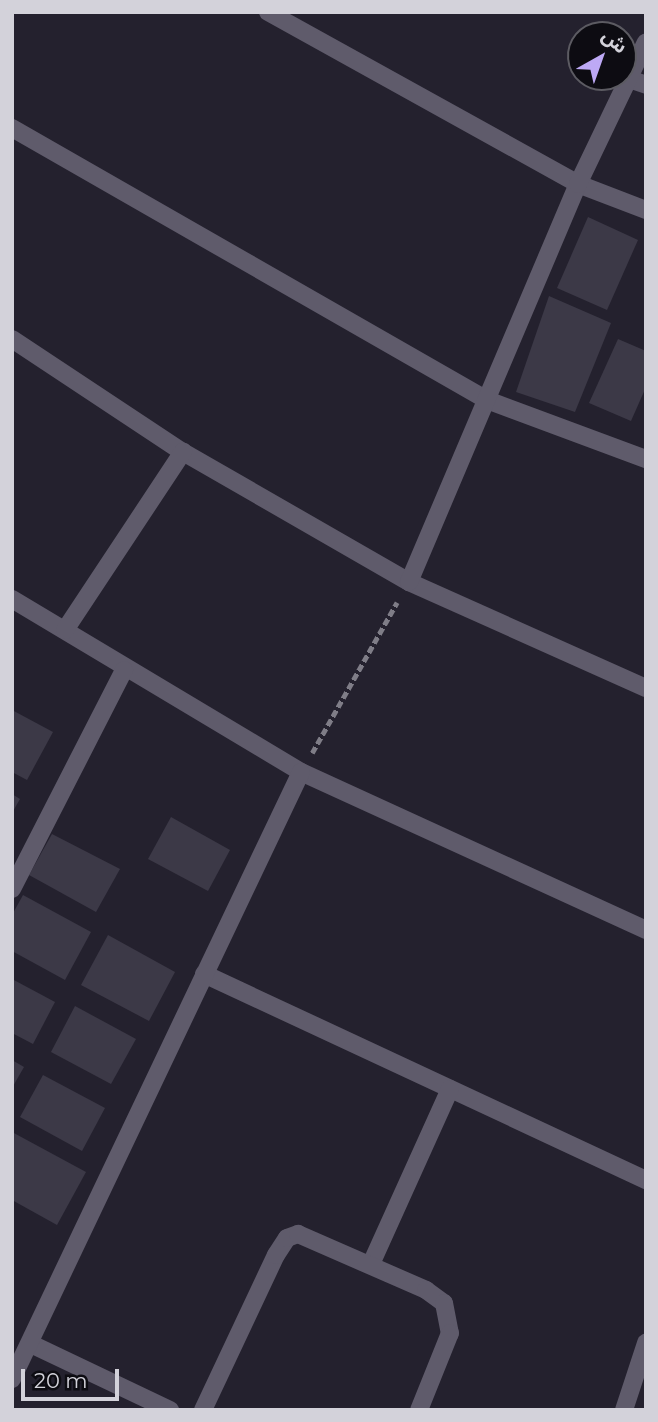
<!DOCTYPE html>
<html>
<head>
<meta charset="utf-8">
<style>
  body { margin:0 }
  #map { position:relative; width:658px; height:1422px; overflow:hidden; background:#24212e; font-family:Montserrat,"Noto Sans Arabic",sans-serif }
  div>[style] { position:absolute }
  .building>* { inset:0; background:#3c3947 }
  .path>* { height:4.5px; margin-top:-2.25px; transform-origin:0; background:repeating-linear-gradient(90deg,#7f7d87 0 7px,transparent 0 10.5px) }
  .minor>* { height:18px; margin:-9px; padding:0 9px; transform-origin:9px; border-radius:9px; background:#5f5b6b }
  span { translate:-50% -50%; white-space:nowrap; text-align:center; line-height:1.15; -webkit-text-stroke:5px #0d0c12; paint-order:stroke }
  .frame { position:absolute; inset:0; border:14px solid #d3d2da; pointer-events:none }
  .north { position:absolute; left:567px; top:21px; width:70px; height:70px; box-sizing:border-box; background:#0d0c12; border:2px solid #5c5b62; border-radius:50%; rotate:40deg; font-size:19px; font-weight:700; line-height:28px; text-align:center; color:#d3d2da }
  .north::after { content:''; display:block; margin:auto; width:24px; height:32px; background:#bda9f5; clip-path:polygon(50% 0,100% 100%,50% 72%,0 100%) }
  .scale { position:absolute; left:21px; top:1369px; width:98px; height:32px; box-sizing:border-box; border:4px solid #d3d2da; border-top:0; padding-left:9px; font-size:21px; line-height:24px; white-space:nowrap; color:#d3d2da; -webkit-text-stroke:5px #0d0c12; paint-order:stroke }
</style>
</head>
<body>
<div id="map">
  <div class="building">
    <i style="clip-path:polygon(588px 217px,638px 240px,607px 310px,557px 288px)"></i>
    <i style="clip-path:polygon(549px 296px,611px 323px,575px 412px,516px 392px)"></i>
    <i style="clip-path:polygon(618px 339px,646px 351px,646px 387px,631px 421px,589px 403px)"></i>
    <i style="clip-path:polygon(12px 710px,53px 732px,27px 780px,12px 772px)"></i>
    <i style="clip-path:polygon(12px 794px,20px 799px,12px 813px)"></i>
    <i style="clip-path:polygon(171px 817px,230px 850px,208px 891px,148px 859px)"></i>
    <i style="clip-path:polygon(52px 834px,120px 869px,96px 912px,29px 875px)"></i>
    <i style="clip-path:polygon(23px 895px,91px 932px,65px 980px,12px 951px,12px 915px)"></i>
    <i style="clip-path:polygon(108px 935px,175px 972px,149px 1021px,81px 985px)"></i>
    <i style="clip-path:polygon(12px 979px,55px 1002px,33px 1044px,12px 1033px)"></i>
    <i style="clip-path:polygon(75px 1006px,136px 1039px,111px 1084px,51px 1052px)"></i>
    <i style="clip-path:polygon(12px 1060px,24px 1067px,12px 1088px)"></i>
    <i style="clip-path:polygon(43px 1075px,105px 1108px,82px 1151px,20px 1117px)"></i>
    <i style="clip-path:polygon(12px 1132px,86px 1172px,57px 1225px,12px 1200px)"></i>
  </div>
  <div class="path">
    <i style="left:312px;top:753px;width:173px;rotate:-60.6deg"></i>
  </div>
  <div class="minor">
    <i style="left:268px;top:12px;width:355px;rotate:29deg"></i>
    <i style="left:578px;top:184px;width:73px;rotate:20.9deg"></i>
    <i style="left:629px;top:79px;width:18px;rotate:19deg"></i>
    <i style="left:12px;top:128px;width:547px;rotate:29.8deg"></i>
    <i style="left:487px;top:400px;width:170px;rotate:20.4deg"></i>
    <i style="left:12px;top:339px;width:205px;rotate:33.5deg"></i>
    <i style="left:183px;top:452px;width:261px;rotate:29.9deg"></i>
    <i style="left:409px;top:582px;width:260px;rotate:24.1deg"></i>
    <i style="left:409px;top:582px;width:432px;rotate:-67deg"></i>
    <i style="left:578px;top:184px;width:157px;rotate:-64.4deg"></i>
    <i style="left:12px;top:599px;width:337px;rotate:30.9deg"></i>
    <i style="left:301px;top:772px;width:379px;rotate:24.6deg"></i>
    <i style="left:65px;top:630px;width:214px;rotate:-56.5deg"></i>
    <i style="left:12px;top:889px;width:246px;rotate:-62.9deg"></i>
    <i style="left:204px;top:974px;width:488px;rotate:25deg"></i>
    <i style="left:371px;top:1264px;width:192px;rotate:-65.7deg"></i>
    <i style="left:31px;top:1344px;width:154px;rotate:25.4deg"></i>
    <i style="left:12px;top:1379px;width:672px;rotate:-64.54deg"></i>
    <i style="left:203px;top:1410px;width:171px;rotate:-64.8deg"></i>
    <i style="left:276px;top:1255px;width:20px;rotate:-57deg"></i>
    <i style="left:287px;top:1238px;width:12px;rotate:-20deg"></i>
    <i style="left:298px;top:1234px;width:140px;rotate:23.6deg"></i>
    <i style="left:426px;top:1290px;width:22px;rotate:36deg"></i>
    <i style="left:444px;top:1303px;width:31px;rotate:79deg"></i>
    <i style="left:450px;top:1333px;width:83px;rotate:111.9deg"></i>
    <i style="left:624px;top:1410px;width:71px;rotate:-71.8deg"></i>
  </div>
  <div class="frame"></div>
  <div class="north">ش</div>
  <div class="scale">20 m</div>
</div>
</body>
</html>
